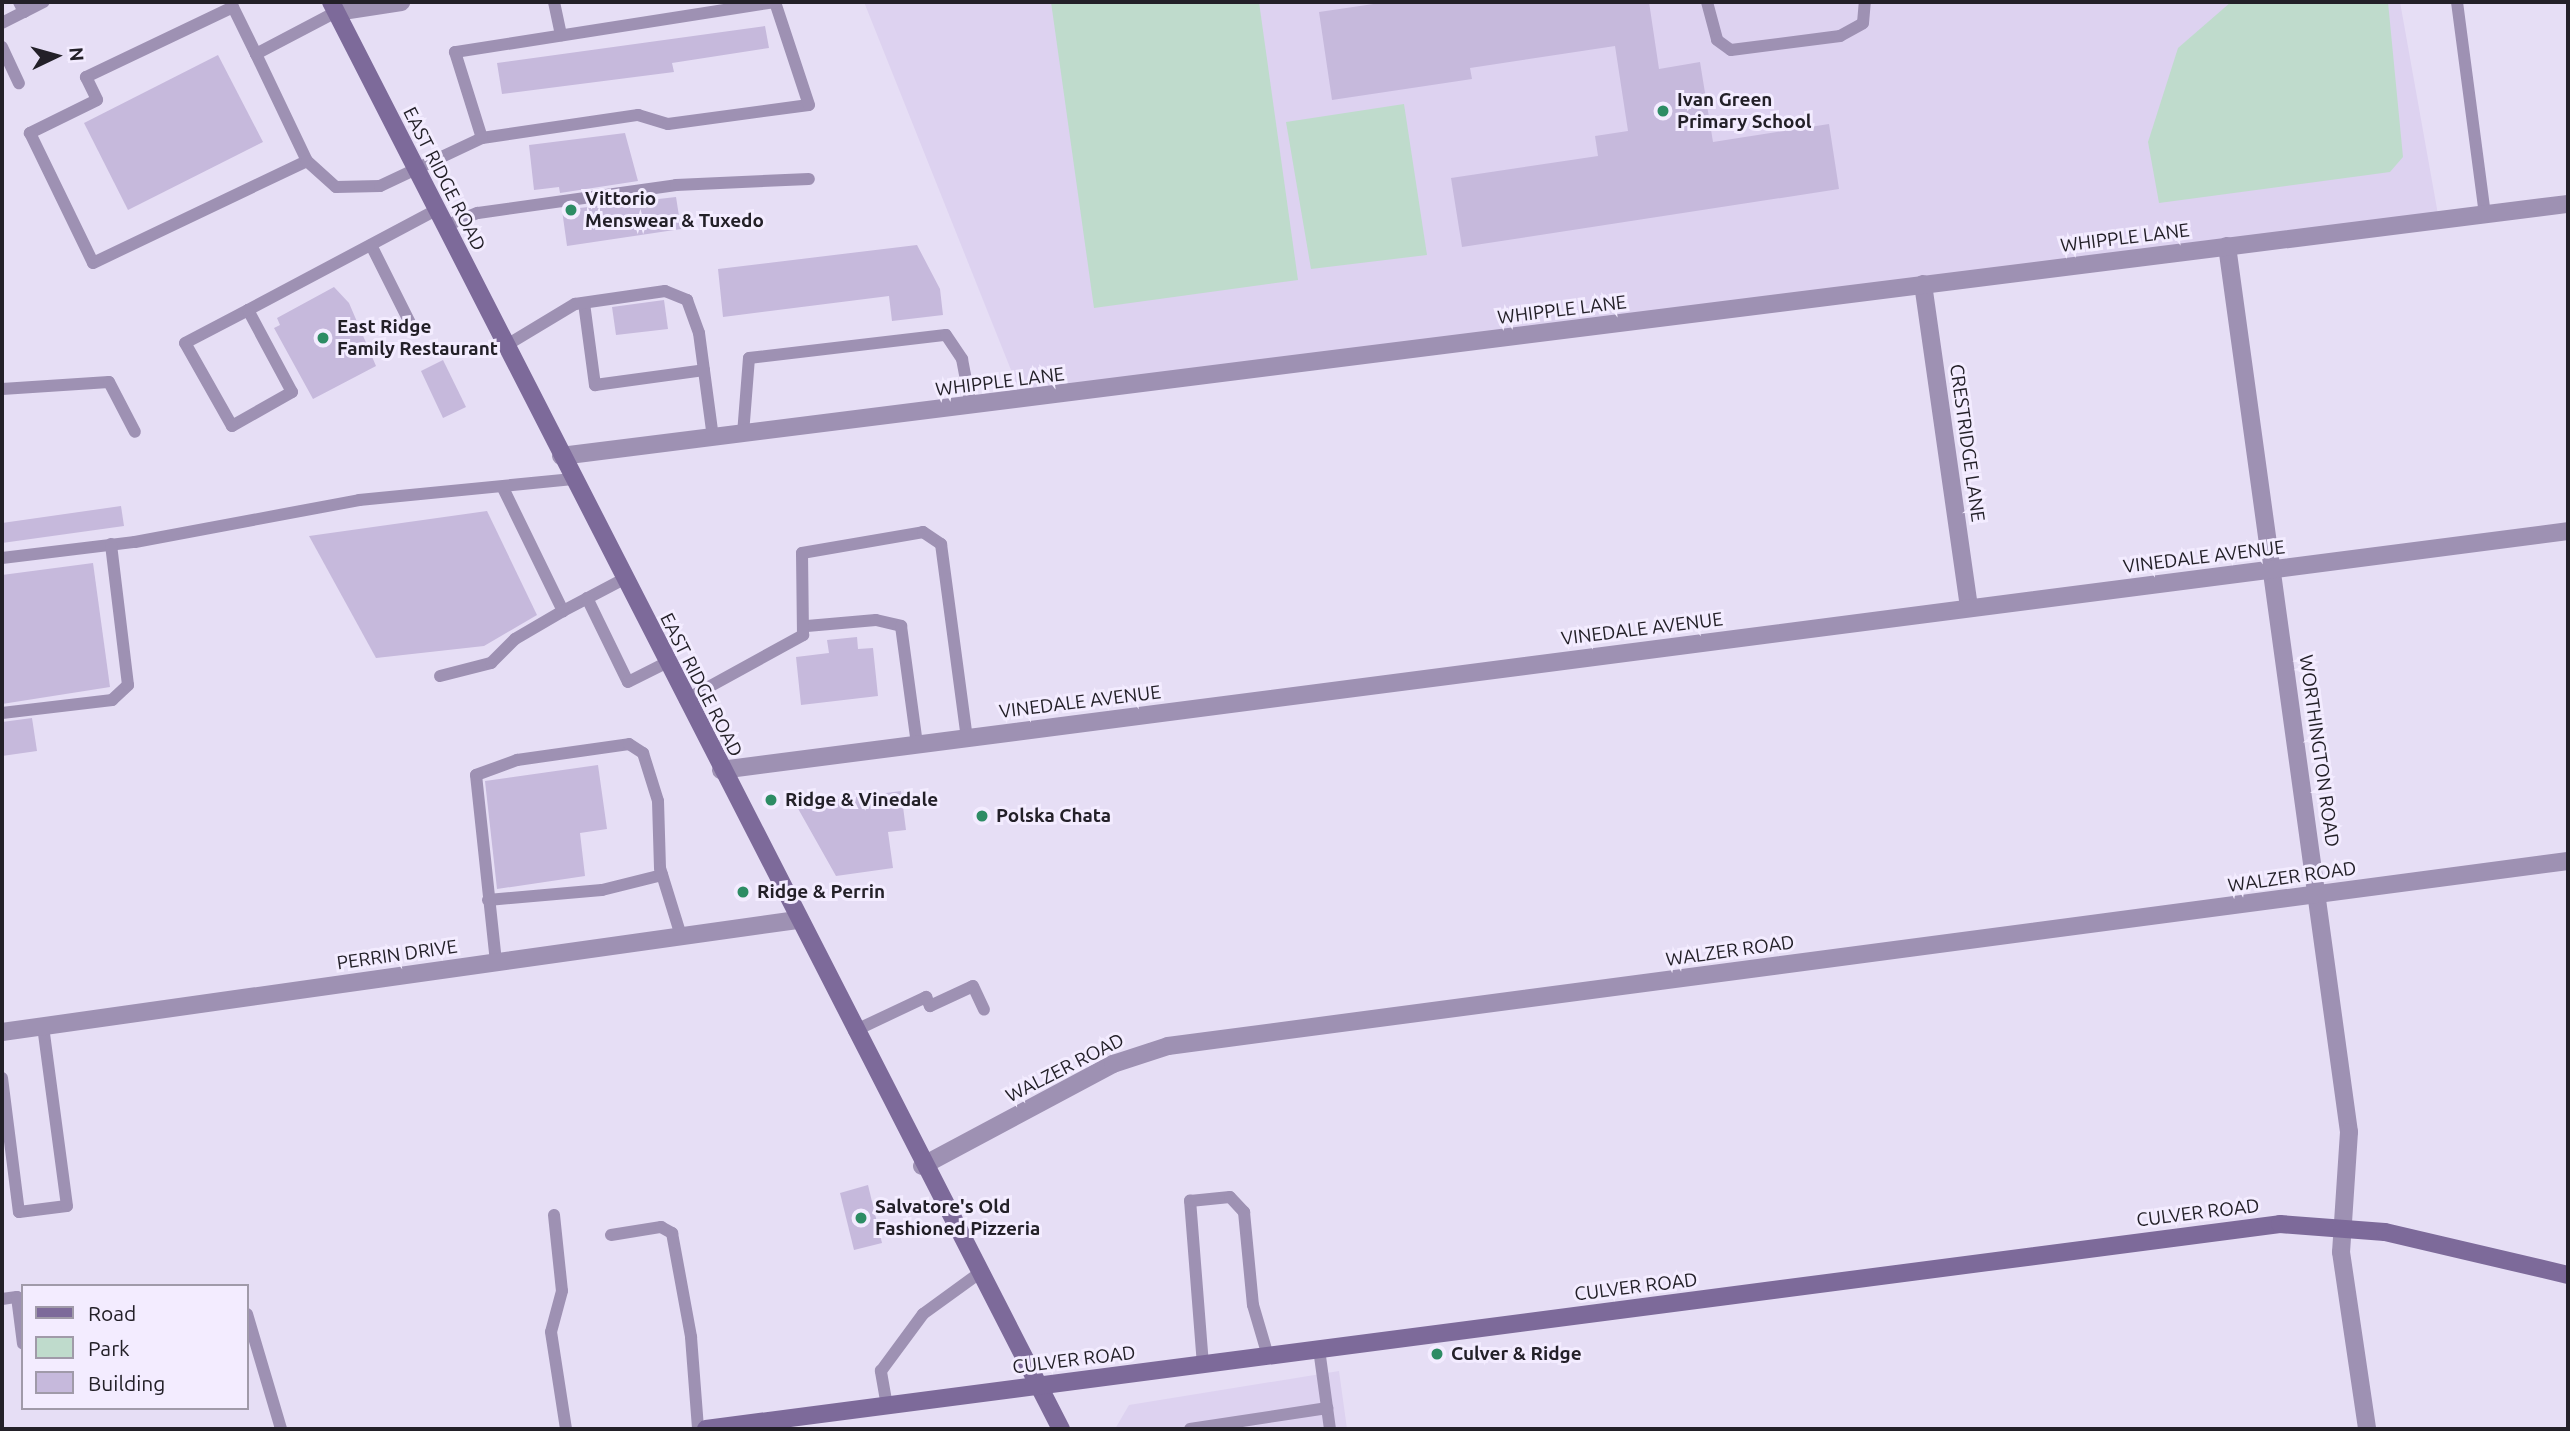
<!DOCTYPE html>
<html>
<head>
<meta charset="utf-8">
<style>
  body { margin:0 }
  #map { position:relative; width:2570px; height:1431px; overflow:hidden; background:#e6def5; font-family:Ubuntu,sans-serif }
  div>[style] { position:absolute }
  .built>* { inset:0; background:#ddd2f0 }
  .green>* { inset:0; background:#bfdbcc }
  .building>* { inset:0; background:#c6b9dc }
  .service>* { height:12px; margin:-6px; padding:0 6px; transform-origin:6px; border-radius:6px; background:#9e91b3 }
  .minor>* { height:18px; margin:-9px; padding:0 9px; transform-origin:9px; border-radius:9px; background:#9e91b3 }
  .secondary>* { height:18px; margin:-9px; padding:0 9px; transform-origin:9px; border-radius:9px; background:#7d6a9a }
  .dots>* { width:19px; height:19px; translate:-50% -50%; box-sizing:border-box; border:4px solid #f3ecff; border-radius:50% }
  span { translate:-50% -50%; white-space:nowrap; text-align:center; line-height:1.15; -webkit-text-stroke:6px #f3ecff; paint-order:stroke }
  .poi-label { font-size:19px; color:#232028; font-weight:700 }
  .left { translate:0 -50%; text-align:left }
  .street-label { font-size:19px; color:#232028 }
  .frame { position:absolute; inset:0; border:4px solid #232028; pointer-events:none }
  .legend { position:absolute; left:21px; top:1284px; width:228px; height:126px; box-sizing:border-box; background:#f3ecff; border:2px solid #a09aa9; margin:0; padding:9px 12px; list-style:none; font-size:21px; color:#232028 }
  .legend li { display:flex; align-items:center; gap:14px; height:35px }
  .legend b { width:35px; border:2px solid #a09aa9 }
  .north { position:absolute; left:21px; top:21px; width:70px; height:70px; -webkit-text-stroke:5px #f3ecff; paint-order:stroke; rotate:85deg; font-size:19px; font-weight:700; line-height:28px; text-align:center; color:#232028 }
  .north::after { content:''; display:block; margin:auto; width:24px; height:32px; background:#232028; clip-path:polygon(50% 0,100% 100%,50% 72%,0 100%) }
</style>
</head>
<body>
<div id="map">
  <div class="built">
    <i style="clip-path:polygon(864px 2px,2400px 2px,2439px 220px,1023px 400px)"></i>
    <i style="clip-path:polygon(1339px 1371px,1347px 1429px,1115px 1429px,1129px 1405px)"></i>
  </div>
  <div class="green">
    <i style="clip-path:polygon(1051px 2px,1259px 2px,1298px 280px,1094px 308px)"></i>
    <i style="clip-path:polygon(2231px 2px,2388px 2px,2403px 157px,2390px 172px,2159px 203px,2148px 142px,2178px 48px)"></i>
    <i style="clip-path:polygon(1404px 104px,1427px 255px,1311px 269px,1286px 122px)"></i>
  </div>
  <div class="building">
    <i style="clip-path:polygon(1387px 2px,1649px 2px,1659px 69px,1700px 62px,1713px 142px,1829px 124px,1839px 189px,1462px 247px,1451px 178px,1598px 156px,1595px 136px,1628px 131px,1615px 46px,1470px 68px,1472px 79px,1332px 100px,1319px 12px)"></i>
    <i style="clip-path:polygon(765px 26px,769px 48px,672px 63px,674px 72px,502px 94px,497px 63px)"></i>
    <i style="clip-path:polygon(218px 55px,263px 142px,128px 210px,84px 123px)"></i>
    <i style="clip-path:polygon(625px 133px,638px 181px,560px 193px,559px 187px,534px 190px,529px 145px)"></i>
    <i style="clip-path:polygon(676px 197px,681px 229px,567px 246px,562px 210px)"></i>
    <i style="clip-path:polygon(917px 245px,940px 289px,943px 315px,892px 321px,889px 296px,723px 317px,718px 269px)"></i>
    <i style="clip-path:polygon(334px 287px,349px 303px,376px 366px,313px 399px,274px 328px,280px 325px,277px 318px)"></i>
    <i style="clip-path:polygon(664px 300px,668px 329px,616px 335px,612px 307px)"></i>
    <i style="clip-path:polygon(443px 360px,466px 407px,443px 418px,421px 371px)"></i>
    <i style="clip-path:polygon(121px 506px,124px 526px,2px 543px,2px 523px)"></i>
    <i style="clip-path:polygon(487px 511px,537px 615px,484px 646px,376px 658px,309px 536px)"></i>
    <i style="clip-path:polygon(93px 563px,110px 687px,2px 704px,2px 575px)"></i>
    <i style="clip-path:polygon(857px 637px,858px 649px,873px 648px,878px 696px,801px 705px,796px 657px,829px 653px,827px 640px)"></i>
    <i style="clip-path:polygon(32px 718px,37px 751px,2px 756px,2px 722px)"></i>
    <i style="clip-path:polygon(598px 765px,607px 829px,580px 833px,585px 876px,497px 889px,485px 781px)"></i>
    <i style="clip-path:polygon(901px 791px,906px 830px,888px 832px,893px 868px,836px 876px,796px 805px)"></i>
    <i style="clip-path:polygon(868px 1185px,882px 1243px,854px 1250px,840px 1193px)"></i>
  </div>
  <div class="service">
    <i style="left:19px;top:2px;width:11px;rotate:63deg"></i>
    <i style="left:24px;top:12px;width:22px;rotate:-27deg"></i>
    <i style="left:554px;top:2px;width:34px;rotate:78deg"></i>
    <i style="left:1707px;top:2px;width:39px;rotate:75deg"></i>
    <i style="left:1717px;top:40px;width:17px;rotate:36deg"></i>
    <i style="left:1731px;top:50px;width:110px;rotate:-7.3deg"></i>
    <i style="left:1840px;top:36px;width:26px;rotate:-29deg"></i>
    <i style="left:1863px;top:23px;width:21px;rotate:-85deg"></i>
    <i style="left:2457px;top:2px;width:214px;rotate:82.5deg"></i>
    <i style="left:2px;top:23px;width:25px;rotate:-27deg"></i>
    <i style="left:2px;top:47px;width:40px;rotate:65deg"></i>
    <i style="left:256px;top:54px;width:52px;rotate:-116.1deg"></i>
    <i style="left:233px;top:7px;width:163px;rotate:154.5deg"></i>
    <i style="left:86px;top:77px;width:25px;rotate:64deg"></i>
    <i style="left:97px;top:100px;width:75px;rotate:153.8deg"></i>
    <i style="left:30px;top:133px;width:144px;rotate:64.1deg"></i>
    <i style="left:93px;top:263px;width:237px;rotate:-25.5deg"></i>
    <i style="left:307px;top:161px;width:119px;rotate:-115.5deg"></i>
    <i style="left:256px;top:54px;width:90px;rotate:-27.7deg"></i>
    <i style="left:307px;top:161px;width:39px;rotate:42deg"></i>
    <i style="left:336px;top:187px;width:44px;rotate:-1.3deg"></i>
    <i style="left:380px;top:186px;width:113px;rotate:-25.2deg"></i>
    <i style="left:482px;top:138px;width:158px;rotate:-8.4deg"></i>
    <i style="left:638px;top:115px;width:31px;rotate:17deg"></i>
    <i style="left:668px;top:124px;width:142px;rotate:-7.7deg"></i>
    <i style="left:809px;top:105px;width:108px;rotate:-108.3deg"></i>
    <i style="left:775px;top:2px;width:324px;rotate:171.1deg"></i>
    <i style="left:455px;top:52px;width:90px;rotate:72.6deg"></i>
    <i style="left:445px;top:226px;width:35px;rotate:-22deg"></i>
    <i style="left:478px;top:213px;width:200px;rotate:-8deg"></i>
    <i style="left:676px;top:185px;width:133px;rotate:-2.6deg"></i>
    <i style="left:371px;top:245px;width:89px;rotate:63.4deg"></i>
    <i style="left:584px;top:303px;width:83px;rotate:82.4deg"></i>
    <i style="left:595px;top:385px;width:110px;rotate:-7.8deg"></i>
    <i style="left:248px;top:310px;width:93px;rotate:61.8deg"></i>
    <i style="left:292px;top:392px;width:69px;rotate:150.5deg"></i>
    <i style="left:232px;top:426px;width:95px;rotate:-119.5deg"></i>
    <i style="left:185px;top:343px;width:71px;rotate:-27.6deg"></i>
    <i style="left:248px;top:310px;width:213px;rotate:-28deg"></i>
    <i style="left:505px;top:346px;width:82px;rotate:-31deg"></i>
    <i style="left:575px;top:304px;width:91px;rotate:-8.2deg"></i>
    <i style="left:665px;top:291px;width:24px;rotate:22deg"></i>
    <i style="left:687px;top:300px;width:35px;rotate:70deg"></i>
    <i style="left:699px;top:333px;width:106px;rotate:82.4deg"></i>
    <i style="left:2px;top:389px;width:107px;rotate:-3.7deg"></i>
    <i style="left:109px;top:382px;width:56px;rotate:62.5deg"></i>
    <i style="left:743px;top:434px;width:76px;rotate:-85.5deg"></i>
    <i style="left:749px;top:358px;width:198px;rotate:-6.7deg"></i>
    <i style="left:946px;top:335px;width:29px;rotate:56deg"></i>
    <i style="left:962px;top:359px;width:48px;rotate:79.2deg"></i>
    <i style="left:504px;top:490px;width:135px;rotate:64deg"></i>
    <i style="left:563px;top:611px;width:69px;rotate:-27.7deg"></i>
    <i style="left:2px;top:558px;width:134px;rotate:-6.9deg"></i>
    <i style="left:135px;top:542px;width:228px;rotate:-10.6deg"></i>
    <i style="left:359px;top:500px;width:215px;rotate:-5.6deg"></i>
    <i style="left:587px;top:598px;width:93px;rotate:64deg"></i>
    <i style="left:628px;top:682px;width:42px;rotate:-26.6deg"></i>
    <i style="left:807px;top:626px;width:69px;rotate:-5deg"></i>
    <i style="left:876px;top:620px;width:26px;rotate:13deg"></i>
    <i style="left:901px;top:626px;width:120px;rotate:82.3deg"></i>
    <i style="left:440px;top:676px;width:53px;rotate:-14.3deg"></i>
    <i style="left:491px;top:663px;width:34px;rotate:-45deg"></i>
    <i style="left:515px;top:639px;width:56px;rotate:-30.3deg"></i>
    <i style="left:685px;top:700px;width:135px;rotate:-28.8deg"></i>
    <i style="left:803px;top:635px;width:82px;rotate:-90.7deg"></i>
    <i style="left:802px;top:553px;width:123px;rotate:-9.8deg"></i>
    <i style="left:923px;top:532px;width:22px;rotate:34deg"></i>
    <i style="left:941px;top:544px;width:196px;rotate:82.4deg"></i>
    <i style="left:2px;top:713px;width:111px;rotate:-6.7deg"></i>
    <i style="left:112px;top:700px;width:22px;rotate:-43deg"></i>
    <i style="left:128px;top:685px;width:142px;rotate:-96.9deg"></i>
    <i style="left:488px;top:900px;width:114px;rotate:-5deg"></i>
    <i style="left:602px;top:890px;width:62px;rotate:-14deg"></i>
    <i style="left:496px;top:962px;width:188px;rotate:-96.1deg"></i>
    <i style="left:476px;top:775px;width:44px;rotate:-20.1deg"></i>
    <i style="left:517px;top:760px;width:113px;rotate:-8.1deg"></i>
    <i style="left:629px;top:744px;width:17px;rotate:33deg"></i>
    <i style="left:643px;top:753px;width:50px;rotate:72.6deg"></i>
    <i style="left:658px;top:801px;width:67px;rotate:88.3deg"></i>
    <i style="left:660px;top:868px;width:71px;rotate:72.8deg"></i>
    <i style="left:854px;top:1031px;width:80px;rotate:-25.3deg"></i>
    <i style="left:926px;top:997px;width:10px;rotate:66deg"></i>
    <i style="left:930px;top:1006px;width:47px;rotate:-24.9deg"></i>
    <i style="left:973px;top:986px;width:26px;rotate:65deg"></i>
    <i style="left:2px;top:1078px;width:135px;rotate:82.8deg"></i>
    <i style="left:19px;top:1212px;width:48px;rotate:-7.1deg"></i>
    <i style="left:67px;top:1206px;width:182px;rotate:-97.6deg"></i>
    <i style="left:554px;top:1215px;width:76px;rotate:84deg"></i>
    <i style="left:562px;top:1291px;width:42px;rotate:105deg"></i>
    <i style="left:551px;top:1332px;width:98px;rotate:81.2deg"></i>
    <i style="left:611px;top:1235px;width:51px;rotate:-9.1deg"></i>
    <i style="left:661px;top:1227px;width:13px;rotate:29deg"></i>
    <i style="left:672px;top:1233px;width:106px;rotate:79.6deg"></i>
    <i style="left:691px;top:1337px;width:92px;rotate:85.6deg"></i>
    <i style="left:2px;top:1299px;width:15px;rotate:-8deg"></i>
    <i style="left:17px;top:1297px;width:47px;rotate:82.7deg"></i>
    <i style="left:247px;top:1314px;width:120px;rotate:73.5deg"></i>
    <i style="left:1319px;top:1349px;width:81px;rotate:82.2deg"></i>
    <i style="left:1203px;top:1365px;width:165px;rotate:-94.5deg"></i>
    <i style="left:1190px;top:1201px;width:40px;rotate:-5.7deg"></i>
    <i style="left:1230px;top:1197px;width:21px;rotate:47deg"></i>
    <i style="left:1244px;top:1212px;width:93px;rotate:84.5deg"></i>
    <i style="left:1253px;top:1305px;width:53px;rotate:73.6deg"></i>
    <i style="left:887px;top:1406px;width:36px;rotate:-100deg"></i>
    <i style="left:881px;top:1371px;width:71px;rotate:-53.6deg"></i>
    <i style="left:923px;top:1314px;width:68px;rotate:-36deg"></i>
    <i style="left:1190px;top:1429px;width:139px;rotate:-8.7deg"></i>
  </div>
  <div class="minor">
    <i style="left:336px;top:12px;width:66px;rotate:-8.7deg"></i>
    <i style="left:2227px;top:246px;width:894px;rotate:82.16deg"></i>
    <i style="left:2349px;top:1132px;width:120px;rotate:93.8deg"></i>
    <i style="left:2341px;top:1252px;width:179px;rotate:81.6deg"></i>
    <i style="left:1923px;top:284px;width:327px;rotate:81.9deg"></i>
    <i style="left:561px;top:456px;width:2023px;rotate:-7.16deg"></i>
    <i style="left:721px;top:770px;width:1862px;rotate:-7.37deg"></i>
    <i style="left:2px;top:1032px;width:803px;rotate:-8.02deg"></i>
    <i style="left:922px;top:1166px;width:217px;rotate:-28.1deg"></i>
    <i style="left:1113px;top:1064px;width:58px;rotate:-18.1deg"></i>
    <i style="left:1168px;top:1046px;width:1412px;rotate:-7.53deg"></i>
  </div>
  <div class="secondary">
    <i style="left:331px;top:2px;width:1603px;rotate:62.91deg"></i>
    <i style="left:706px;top:1429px;width:1587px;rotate:-7.42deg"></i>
    <i style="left:2280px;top:1224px;width:105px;rotate:4.4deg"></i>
    <i style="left:2385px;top:1232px;width:188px;rotate:13.2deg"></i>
  </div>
  <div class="dots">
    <i style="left:1663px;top:111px;background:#2d8c64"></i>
    <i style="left:571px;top:210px;background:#2d8c64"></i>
    <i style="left:323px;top:338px;background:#2d8c64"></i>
    <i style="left:771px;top:800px;background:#2d8c64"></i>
    <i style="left:982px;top:816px;background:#2d8c64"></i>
    <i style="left:743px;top:892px;background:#2d8c64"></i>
    <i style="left:861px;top:1218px;background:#2d8c64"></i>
    <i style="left:1437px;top:1354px;background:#2d8c64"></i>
  </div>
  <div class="poi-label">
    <span class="left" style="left:1677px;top:111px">Ivan Green<br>Primary School</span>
    <span class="left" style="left:585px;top:210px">Vittorio<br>Menswear &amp; Tuxedo</span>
    <span class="left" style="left:337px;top:338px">East Ridge<br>Family Restaurant</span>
    <span class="left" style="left:785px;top:800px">Ridge &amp; Vinedale</span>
    <span class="left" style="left:996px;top:816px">Polska Chata</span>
    <span class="left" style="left:757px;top:892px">Ridge &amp; Perrin</span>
    <span class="left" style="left:875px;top:1218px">Salvatore's Old<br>Fashioned Pizzeria</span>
    <span class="left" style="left:1451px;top:1354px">Culver &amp; Ridge</span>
  </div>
  <div class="street-label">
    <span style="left:444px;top:179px;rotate:63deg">EAST RIDGE ROAD</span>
    <span style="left:2125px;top:238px;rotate:-7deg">WHIPPLE LANE</span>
    <span style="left:1562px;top:310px;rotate:-7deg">WHIPPLE LANE</span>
    <span style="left:1000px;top:382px;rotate:-7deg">WHIPPLE LANE</span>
    <span style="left:1967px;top:443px;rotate:82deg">CRESTRIDGE LANE</span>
    <span style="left:2204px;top:557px;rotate:-7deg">VINEDALE AVENUE</span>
    <span style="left:1642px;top:629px;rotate:-7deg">VINEDALE AVENUE</span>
    <span style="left:701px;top:685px;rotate:63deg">EAST RIDGE ROAD</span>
    <span style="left:1080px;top:702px;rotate:-7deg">VINEDALE AVENUE</span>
    <span style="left:2319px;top:751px;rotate:82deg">WORTHINGTON ROAD</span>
    <span style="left:2292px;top:877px;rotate:-8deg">WALZER ROAD</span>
    <span style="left:1730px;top:951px;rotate:-8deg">WALZER ROAD</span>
    <span style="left:397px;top:955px;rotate:-8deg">PERRIN DRIVE</span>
    <span style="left:1065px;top:1068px;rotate:-27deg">WALZER ROAD</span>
    <span style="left:2198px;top:1213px;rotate:-7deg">CULVER ROAD</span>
    <span style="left:1636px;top:1287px;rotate:-7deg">CULVER ROAD</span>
    <span style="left:1074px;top:1360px;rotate:-7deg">CULVER ROAD</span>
  </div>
  <div class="frame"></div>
  <ul class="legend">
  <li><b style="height:9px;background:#7d6a9a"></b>Road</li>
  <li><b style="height:19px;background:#bfdbcc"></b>Park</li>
  <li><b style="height:19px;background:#c6b9dc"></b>Building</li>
  </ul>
  <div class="north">N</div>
</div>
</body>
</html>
